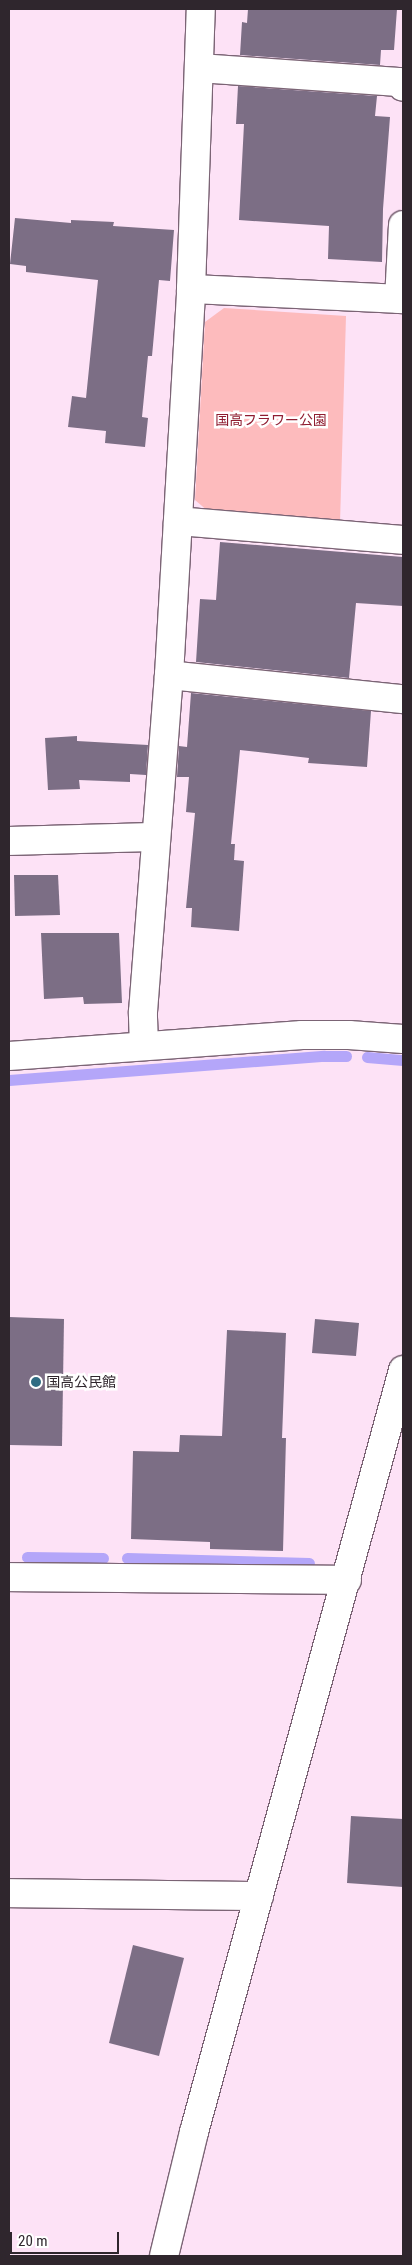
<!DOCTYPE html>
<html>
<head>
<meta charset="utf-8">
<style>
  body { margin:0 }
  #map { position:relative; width:412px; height:2265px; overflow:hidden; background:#fde2f6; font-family:"Roboto Condensed","Noto Sans JP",sans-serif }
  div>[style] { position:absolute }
  .green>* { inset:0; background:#fdbbbd }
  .stream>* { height:11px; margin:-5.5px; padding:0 5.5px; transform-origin:5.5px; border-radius:5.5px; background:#b4a6f9 }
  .building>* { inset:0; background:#7c6e85 }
  .roads { filter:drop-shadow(1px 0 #7b6475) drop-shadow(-1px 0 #7b6475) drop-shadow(0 1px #7b6475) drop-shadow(0 -1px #7b6475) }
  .minor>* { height:28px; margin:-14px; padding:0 14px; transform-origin:14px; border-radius:14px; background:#fff }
  .dots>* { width:14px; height:14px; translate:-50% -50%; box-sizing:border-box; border:2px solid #fff; border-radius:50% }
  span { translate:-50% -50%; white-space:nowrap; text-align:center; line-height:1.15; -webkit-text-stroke:5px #fff; paint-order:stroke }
  .park-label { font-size:14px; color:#8f1d31 }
  .poi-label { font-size:14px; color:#2f262d }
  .left { translate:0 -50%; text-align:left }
  .frame { position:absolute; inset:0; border:10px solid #2f262d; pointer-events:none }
  .scale { position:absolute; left:10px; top:2232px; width:109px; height:22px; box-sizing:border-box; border:2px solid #2f262d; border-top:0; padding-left:6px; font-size:15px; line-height:18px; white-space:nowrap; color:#2f262d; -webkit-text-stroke:4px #fff; paint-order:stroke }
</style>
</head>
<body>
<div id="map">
  <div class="green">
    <i style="clip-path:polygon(224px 308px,346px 316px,340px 523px,209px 512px,195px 500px,205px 322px)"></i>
  </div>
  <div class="stream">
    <i style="left:367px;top:1057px;width:36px;rotate:5deg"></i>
    <i style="left:9px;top:1080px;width:316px;rotate:-4.4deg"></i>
    <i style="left:324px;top:1056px;width:22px"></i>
    <i style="left:27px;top:1557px;width:76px;rotate:0.8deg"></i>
    <i style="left:127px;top:1558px;width:182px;rotate:1.6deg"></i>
  </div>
  <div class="building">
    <i style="clip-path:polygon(248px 9px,397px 9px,394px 50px,381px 50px,380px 65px,240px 55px,242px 22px,247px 23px)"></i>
    <i style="clip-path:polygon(238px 86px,377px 96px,375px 116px,390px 117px,383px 209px,382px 262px,328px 259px,329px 226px,239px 220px,244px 124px,236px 124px)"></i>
    <i style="clip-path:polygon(15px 218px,71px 223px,71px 220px,114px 222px,113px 226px,174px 230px,170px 281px,159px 280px,152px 356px,148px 356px,142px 417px,148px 418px,145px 447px,105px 443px,106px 431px,68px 427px,72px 396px,86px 398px,98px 280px,26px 272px,26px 266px,10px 264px)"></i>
    <i style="clip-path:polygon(220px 542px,403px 557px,403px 606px,356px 603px,349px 678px,196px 662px,200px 599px,216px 600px)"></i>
    <i style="clip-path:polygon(191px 693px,371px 711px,367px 767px,308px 763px,309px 758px,240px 750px,231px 844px,235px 844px,234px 860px,244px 861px,239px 931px,191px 927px,192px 908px,186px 908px,195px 813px,186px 812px,189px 777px,177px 777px,179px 746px,187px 747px)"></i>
    <i style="clip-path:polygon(77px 736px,77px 741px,148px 745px,146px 775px,130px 774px,130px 782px,79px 780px,80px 789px,48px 790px,45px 738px)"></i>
    <i style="clip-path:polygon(14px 875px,58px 875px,60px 915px,15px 916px)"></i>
    <i style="clip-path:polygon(41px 933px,119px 933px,122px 1003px,84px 1004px,83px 997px,44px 999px)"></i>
    <i style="clip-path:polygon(9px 1317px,64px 1319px,62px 1446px,9px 1445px)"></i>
    <i style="clip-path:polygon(315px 1319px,359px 1323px,356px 1356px,312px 1353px)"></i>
    <i style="clip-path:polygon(227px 1330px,286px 1333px,282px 1438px,286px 1438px,283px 1551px,210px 1549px,210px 1542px,131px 1539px,133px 1451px,179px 1452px,180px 1435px,222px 1436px)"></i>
    <i style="clip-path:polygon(351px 1816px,403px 1819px,403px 1887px,347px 1883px)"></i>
    <i style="clip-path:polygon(133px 1945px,184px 1958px,159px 2056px,109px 2043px)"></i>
  </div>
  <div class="roads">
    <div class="minor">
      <i style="left:199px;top:68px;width:200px;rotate:4deg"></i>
      <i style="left:399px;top:82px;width:6px;rotate:51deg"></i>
      <i style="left:191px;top:289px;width:212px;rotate:2.7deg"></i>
      <i style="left:399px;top:299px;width:74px;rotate:-86.9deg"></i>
      <i style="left:178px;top:521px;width:226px;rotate:4.8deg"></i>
      <i style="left:169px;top:675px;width:235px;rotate:5.9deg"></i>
      <i style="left:9px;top:841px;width:147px;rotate:-1.6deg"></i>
      <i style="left:144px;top:1046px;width:34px;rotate:-92deg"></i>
      <i style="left:143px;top:1012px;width:338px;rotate:-85.6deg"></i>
      <i style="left:169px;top:675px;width:387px;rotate:-86.7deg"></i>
      <i style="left:191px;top:289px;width:280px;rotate:-88deg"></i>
      <i style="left:9px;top:1056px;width:294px;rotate:-4.1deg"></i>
      <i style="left:302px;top:1035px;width:47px"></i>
      <i style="left:349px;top:1035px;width:54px;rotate:4.2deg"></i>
      <i style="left:9px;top:1577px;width:338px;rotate:0.5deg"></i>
      <i style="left:9px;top:1893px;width:250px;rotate:0.7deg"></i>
      <i style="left:164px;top:2256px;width:128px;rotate:-76.4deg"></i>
      <i style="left:194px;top:2132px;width:790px;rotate:-74.66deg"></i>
    </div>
  </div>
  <div class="dots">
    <i style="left:36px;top:1382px;background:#306c83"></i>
  </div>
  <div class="park-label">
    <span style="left:271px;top:420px">国高フラワー公園</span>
  </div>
  <div class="poi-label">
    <span class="left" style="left:46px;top:1382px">国高公民館</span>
  </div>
  <div class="frame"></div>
  <div class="scale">20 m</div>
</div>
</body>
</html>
